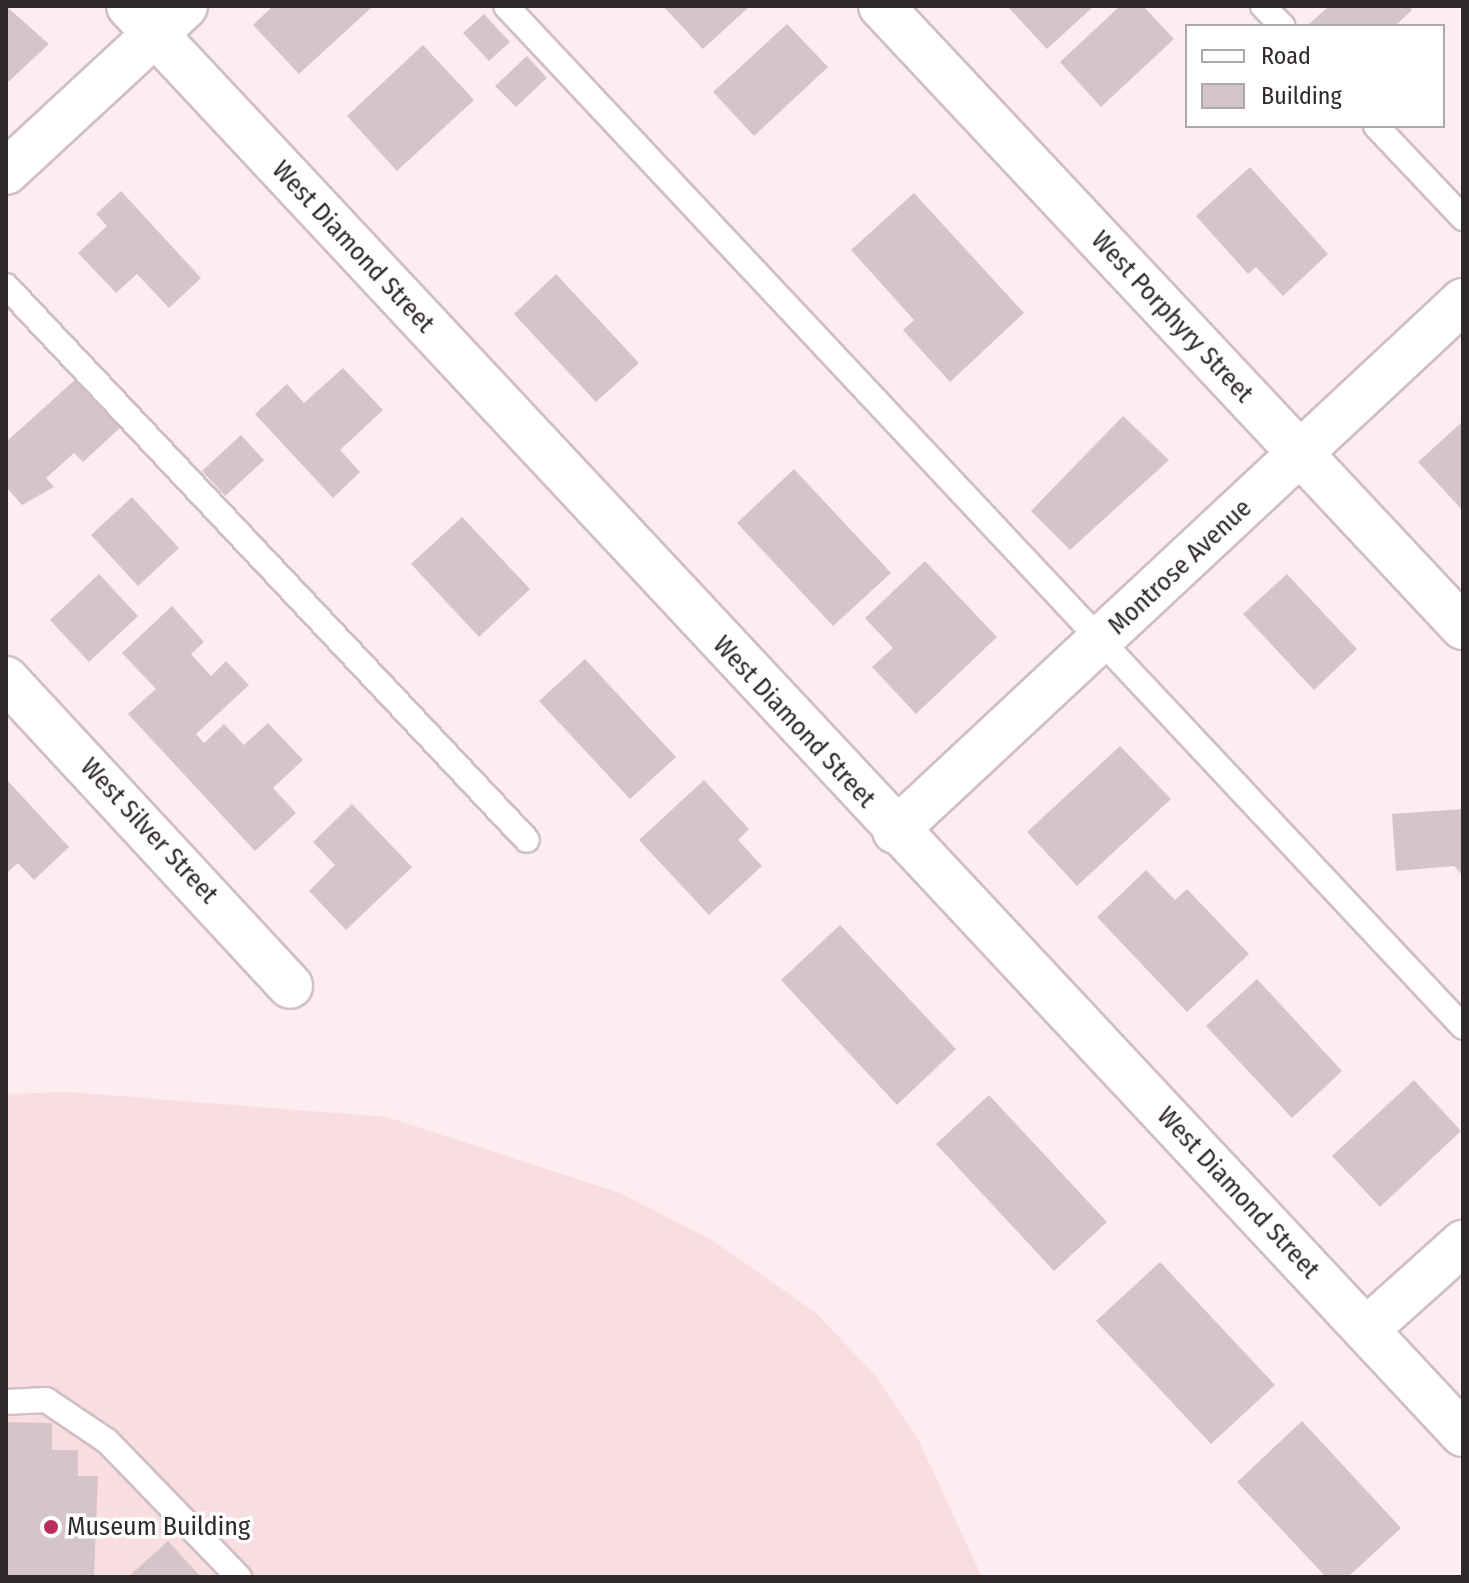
<!DOCTYPE html>
<html>
<head>
<meta charset="utf-8">
<style>
  body { margin:0 }
  #map { position:relative; width:1469px; height:1583px; overflow:hidden; background:#feedf0; font-family:"Fira Sans Condensed",sans-serif }
  div>[style] { position:absolute }
  .built>* { inset:0; background:#f8dee3 }
  .building>* { inset:0; background:#d6c5c8 }
  .roads { filter:drop-shadow(2px 0 #d0bfc2) drop-shadow(-2px 0 #d0bfc2) drop-shadow(0 2px #d0bfc2) drop-shadow(0 -2px #d0bfc2) }
  .service>* { height:24px; margin:-12px; padding:0 12px; transform-origin:12px; border-radius:12px; background:#fff }
  .minor>* { height:44px; margin:-22px; padding:0 22px; transform-origin:22px; border-radius:22px; background:#fff }
  .dots>* { width:22px; height:22px; translate:-50% -50%; box-sizing:border-box; border:4px solid #fff; border-radius:50% }
  span { translate:-50% -50%; white-space:nowrap; text-align:center; line-height:1.15; -webkit-text-stroke:7px #fff; paint-order:stroke }
  .street-label { font-size:26px; color:#2f292a }
  .poi-label { font-size:26px; color:#2f292a }
  .left { translate:0 -50%; text-align:left }
  .frame { position:absolute; inset:0; border:8px solid #2f292a; pointer-events:none }
  .legend { position:absolute; left:1185px; top:24px; width:260px; height:104px; box-sizing:border-box; background:#fff; border:2px solid #aca9aa; margin:0; padding:10px 14px; list-style:none; font-size:24px; color:#2f292a }
  .legend li { display:flex; align-items:center; gap:16px; height:40px }
  .legend b { width:40px; border:2px solid #aca9aa }
</style>
</head>
<body>
<div id="map">
  <div class="built">
    <i style="clip-path:polygon(68px 1092px,387px 1117px,620px 1193px,712px 1240px,816px 1313px,875px 1375px,919px 1441px,982px 1577px,6px 1577px,6px 1094px)"></i>
  </div>
  <div class="building">
    <i style="clip-path:polygon(6px 6px,49px 44px,6px 84px)"></i>
    <i style="clip-path:polygon(273px 6px,369px 6px,371px 8px,299px 74px,253px 25px)"></i>
    <i style="clip-path:polygon(663px 6px,750px 6px,703px 49px)"></i>
    <i style="clip-path:polygon(1007px 6px,1094px 6px,1047px 49px)"></i>
    <i style="clip-path:polygon(1120px 6px,1143px 6px,1174px 39px,1101px 107px,1060px 62px)"></i>
    <i style="clip-path:polygon(1329px 6px,1409px 6px,1412px 10px,1395px 26px,1307px 26px)"></i>
    <i style="clip-path:polygon(484px 14px,510px 42px,489px 61px,463px 33px)"></i>
    <i style="clip-path:polygon(787px 24px,828px 67px,754px 136px,713px 92px)"></i>
    <i style="clip-path:polygon(423px 45px,474px 100px,397px 171px,347px 116px)"></i>
    <i style="clip-path:polygon(527px 56px,547px 78px,516px 107px,495px 86px)"></i>
    <i style="clip-path:polygon(1250px 167px,1328px 254px,1283px 296px,1256px 267px,1248px 274px,1196px 216px)"></i>
    <i style="clip-path:polygon(121px 191px,201px 278px,169px 308px,137px 274px,116px 293px,78px 253px,107px 226px,96px 214px)"></i>
    <i style="clip-path:polygon(914px 193px,1024px 313px,950px 382px,903px 330px,914px 320px,851px 250px)"></i>
    <i style="clip-path:polygon(556px 274px,639px 363px,596px 402px,514px 314px)"></i>
    <i style="clip-path:polygon(343px 368px,383px 410px,340px 450px,360px 472px,333px 498px,255px 414px,287px 384px,304px 403px)"></i>
    <i style="clip-path:polygon(78px 377px,122px 426px,83px 462px,74px 453px,46px 478px,54px 487px,22px 505px,6px 487px,6px 442px)"></i>
    <i style="clip-path:polygon(1123px 416px,1169px 460px,1070px 550px,1031px 511px)"></i>
    <i style="clip-path:polygon(1463px 421px,1463px 511px,1418px 462px)"></i>
    <i style="clip-path:polygon(241px 435px,264px 460px,225px 496px,202px 471px)"></i>
    <i style="clip-path:polygon(794px 469px,891px 573px,833px 626px,737px 523px)"></i>
    <i style="clip-path:polygon(132px 497px,179px 548px,138px 586px,91px 535px)"></i>
    <i style="clip-path:polygon(462px 517px,530px 589px,479px 637px,411px 564px)"></i>
    <i style="clip-path:polygon(925px 561px,997px 637px,916px 714px,872px 667px,893px 648px,865px 618px)"></i>
    <i style="clip-path:polygon(99px 574px,138px 616px,89px 662px,50px 620px)"></i>
    <i style="clip-path:polygon(1287px 574px,1357px 649px,1314px 690px,1243px 614px)"></i>
    <i style="clip-path:polygon(172px 606px,204px 642px,191px 654px,211px 676px,226px 661px,249px 685px,196px 734px,204px 743px,224px 724px,244px 745px,268px 723px,303px 760px,273px 788px,296px 813px,255px 851px,128px 714px,156px 689px,122px 653px)"></i>
    <i style="clip-path:polygon(585px 659px,676px 757px,630px 799px,539px 701px)"></i>
    <i style="clip-path:polygon(1120px 746px,1171px 799px,1077px 886px,1027px 832px)"></i>
    <i style="clip-path:polygon(6px 779px,69px 847px,34px 880px,18px 863px,6px 874px)"></i>
    <i style="clip-path:polygon(704px 780px,749px 829px,738px 840px,762px 866px,709px 915px,639px 840px)"></i>
    <i style="clip-path:polygon(352px 804px,412px 867px,346px 930px,309px 891px,335px 865px,313px 842px)"></i>
    <i style="clip-path:polygon(1463px 809px,1463px 876px,1454px 866px,1396px 871px,1392px 814px)"></i>
    <i style="clip-path:polygon(1146px 870px,1175px 900px,1187px 889px,1249px 954px,1187px 1012px,1097px 917px)"></i>
    <i style="clip-path:polygon(840px 925px,956px 1049px,897px 1105px,781px 980px)"></i>
    <i style="clip-path:polygon(1257px 979px,1342px 1071px,1292px 1118px,1206px 1026px)"></i>
    <i style="clip-path:polygon(1414px 1080px,1461px 1131px,1380px 1207px,1332px 1156px)"></i>
    <i style="clip-path:polygon(989px 1095px,1107px 1222px,1054px 1271px,936px 1144px)"></i>
    <i style="clip-path:polygon(1160px 1262px,1275px 1385px,1211px 1444px,1096px 1321px)"></i>
    <i style="clip-path:polygon(1302px 1421px,1401px 1528px,1348px 1577px,1326px 1577px,1237px 1482px)"></i>
    <i style="clip-path:polygon(6px 1422px,52px 1423px,52px 1450px,78px 1450px,78px 1476px,98px 1476px,94px 1577px,6px 1577px)"></i>
    <i style="clip-path:polygon(168px 1541px,201px 1577px,128px 1577px)"></i>
  </div>
  <div class="roads">
    <div class="service">
      <i style="left:506px;top:6px;width:1399px;rotate:46.85deg"></i>
      <i style="left:1263px;top:6px;width:28px;rotate:46deg"></i>
      <i style="left:1376px;top:126px;width:127px;rotate:46.6deg"></i>
      <i style="left:6px;top:286px;width:760px;rotate:46.76deg"></i>
      <i style="left:6px;top:1402px;width:40px;rotate:-2.9deg"></i>
      <i style="left:46px;top:1400px;width:73px;rotate:33.9deg"></i>
      <i style="left:107px;top:1441px;width:190px;rotate:45.9deg"></i>
    </div>
    <div class="minor">
      <i style="left:129px;top:6px;width:1954px;rotate:46.95deg"></i>
      <i style="left:881px;top:6px;width:851px;rotate:46.86deg"></i>
      <i style="left:6px;top:172px;width:244px;rotate:-42.8deg"></i>
      <i style="left:6px;top:679px;width:418px;rotate:47.2deg"></i>
      <i style="left:895px;top:831px;width:777px;rotate:-43.02deg"></i>
      <i style="left:1367px;top:1329px;width:129px;rotate:-41.9deg"></i>
    </div>
  </div>
  <div class="dots">
    <i style="left:51px;top:1527px;background:#bc2e5d"></i>
  </div>
  <div class="street-label">
    <span style="left:353px;top:247px;rotate:47deg">West Diamond Street</span>
    <span style="left:1172px;top:317px;rotate:47deg">West Porphyry Street</span>
    <span style="left:1180px;top:567px;rotate:-43deg">Montrose Avenue</span>
    <span style="left:794px;top:722px;rotate:47deg">West Diamond Street</span>
    <span style="left:149px;top:831px;rotate:47deg">West Silver Street</span>
    <span style="left:1238px;top:1193px;rotate:47deg">West Diamond Street</span>
  </div>
  <div class="poi-label">
    <span class="left" style="left:67px;top:1527px">Museum Building</span>
  </div>
  <div class="frame"></div>
  <ul class="legend">
  <li><b style="height:10px;background:#fff"></b>Road</li>
  <li><b style="height:22px;background:#d6c5c8"></b>Building</li>
  </ul>
</div>
</body>
</html>
